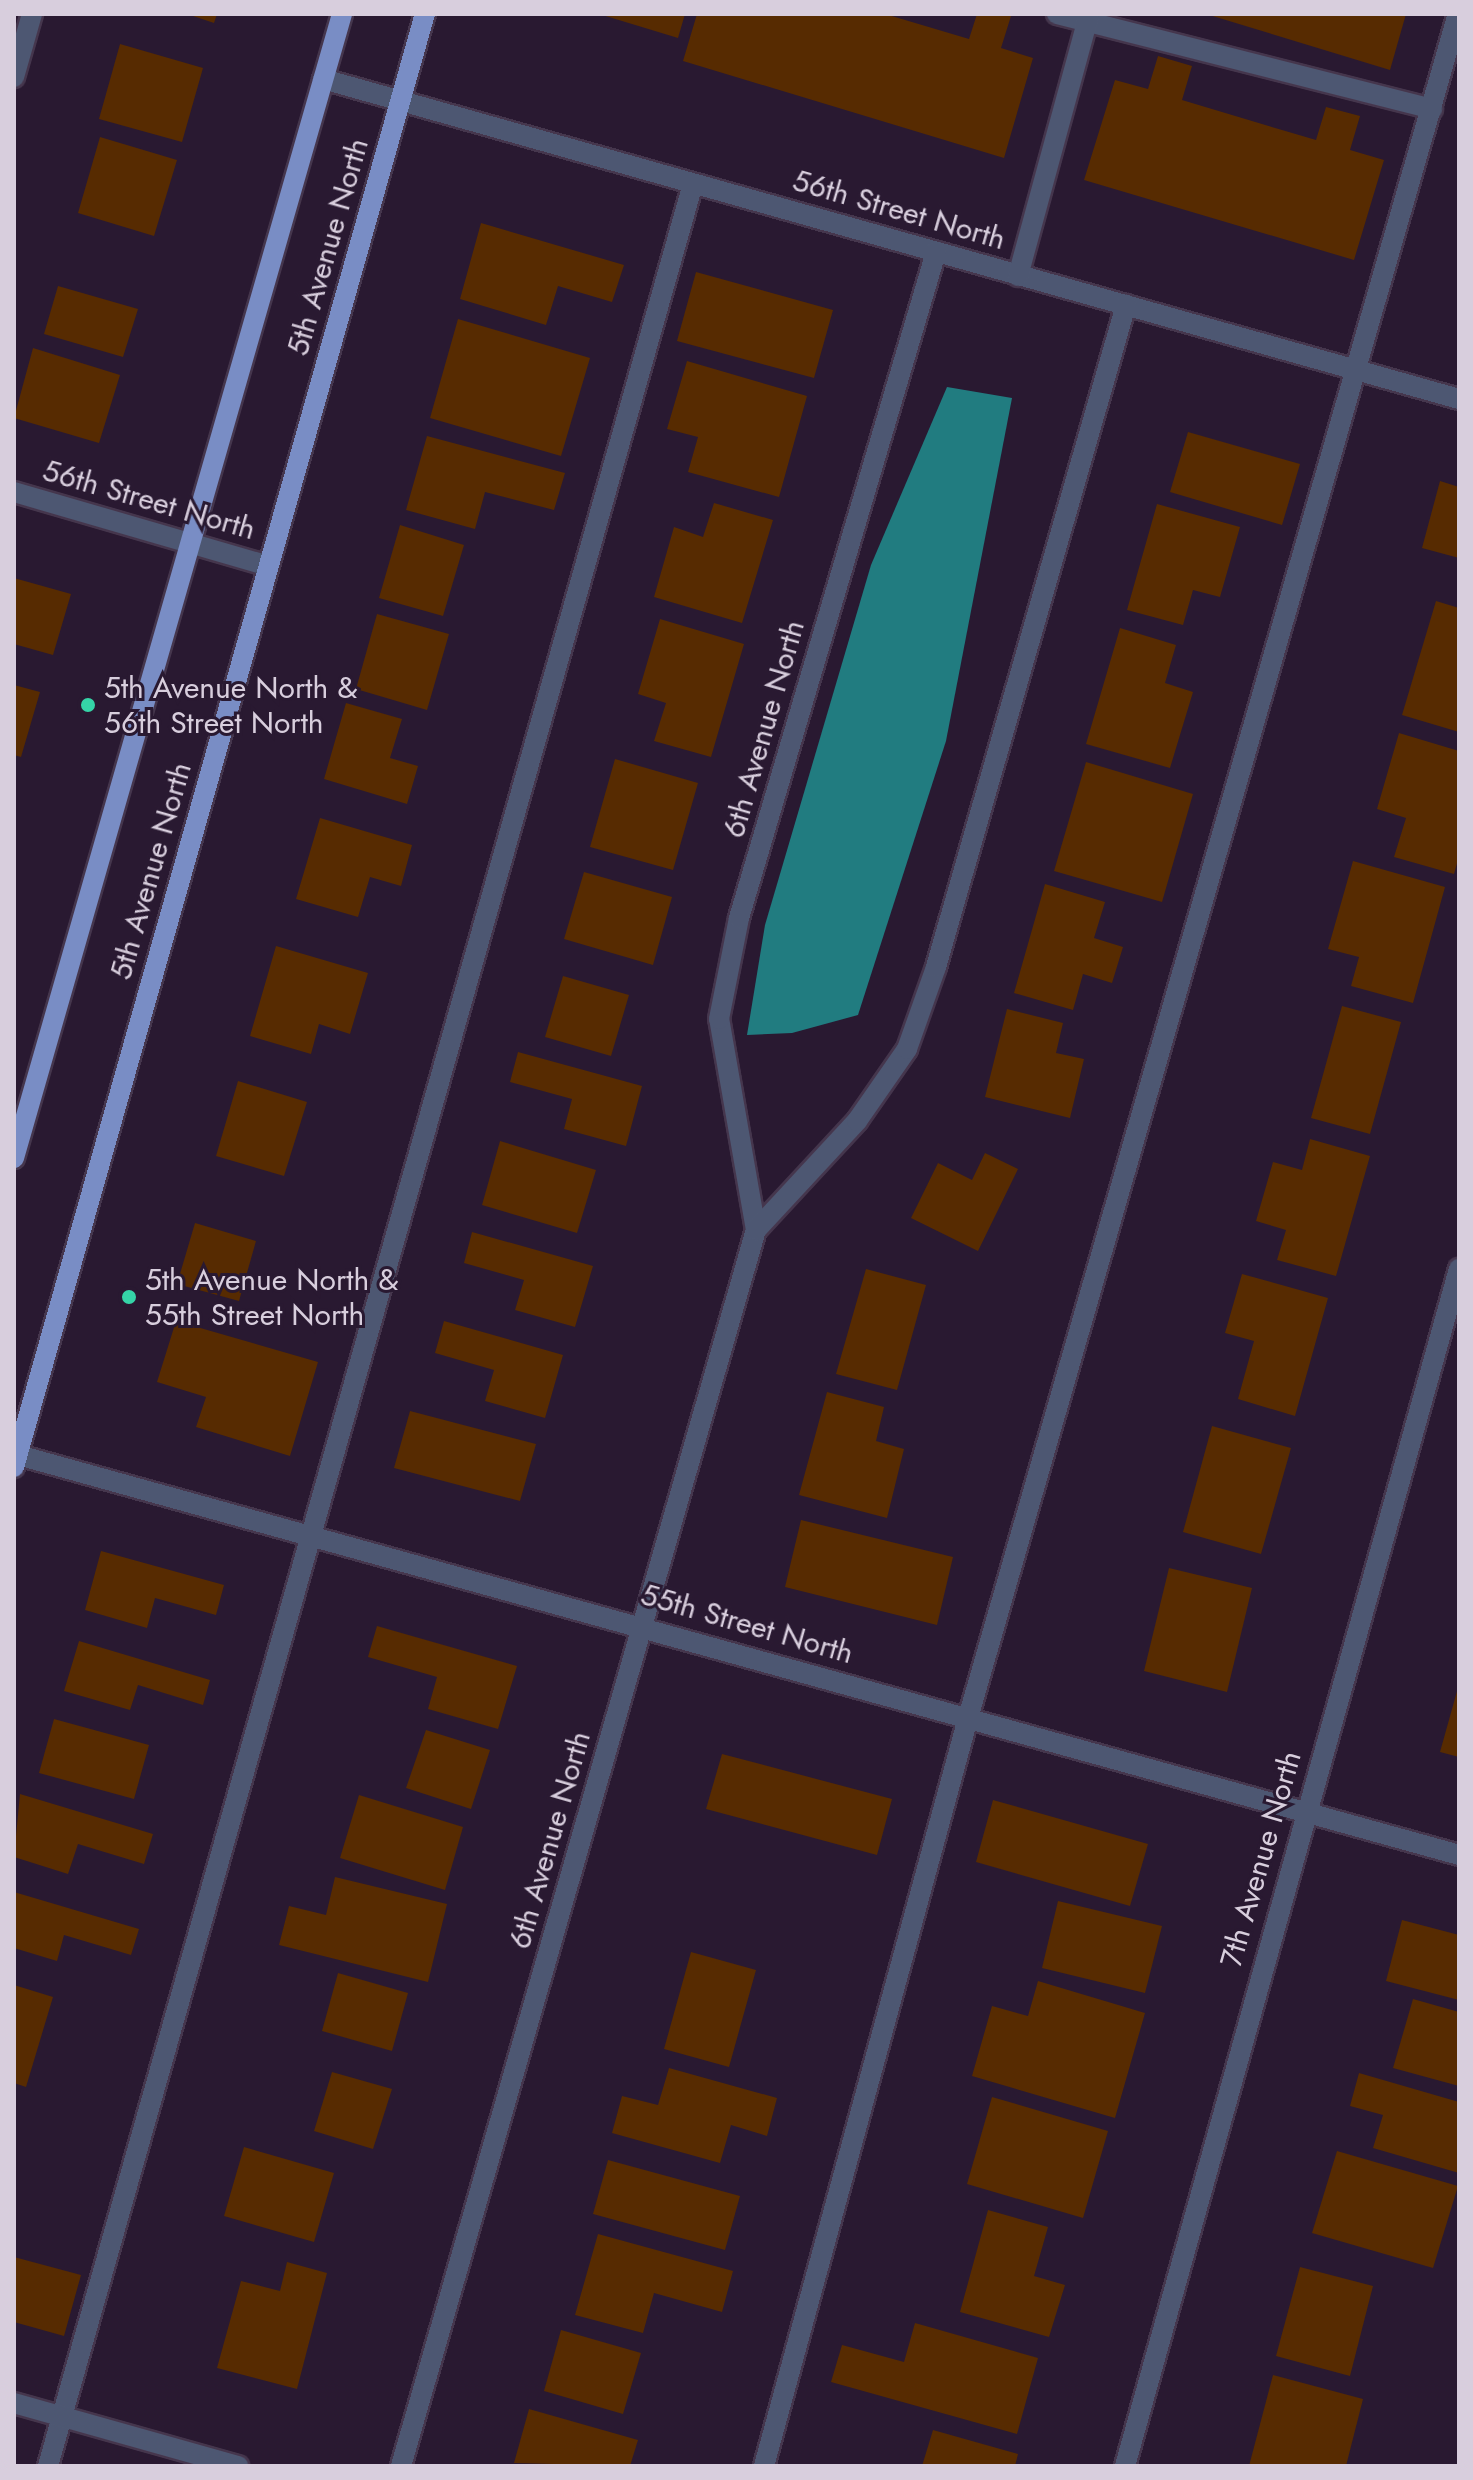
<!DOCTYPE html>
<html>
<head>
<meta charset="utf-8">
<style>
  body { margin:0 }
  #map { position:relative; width:1473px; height:2480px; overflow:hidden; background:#291931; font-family:Jost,sans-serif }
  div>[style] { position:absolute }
  .water>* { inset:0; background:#217c80 }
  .building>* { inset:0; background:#572b01 }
  .roads { filter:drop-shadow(2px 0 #45364d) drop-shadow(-2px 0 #45364d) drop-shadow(0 2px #45364d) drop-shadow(0 -2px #45364d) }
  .service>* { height:20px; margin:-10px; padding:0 10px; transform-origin:10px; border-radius:10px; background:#4d5772 }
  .minor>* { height:20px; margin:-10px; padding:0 10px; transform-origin:10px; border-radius:10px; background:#4d5772 }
  .primary>* { height:20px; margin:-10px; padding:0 10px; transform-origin:10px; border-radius:10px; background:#798dc5 }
  .dots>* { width:22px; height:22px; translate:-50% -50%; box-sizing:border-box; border:4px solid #291931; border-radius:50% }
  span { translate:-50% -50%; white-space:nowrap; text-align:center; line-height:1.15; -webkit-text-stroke:6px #291931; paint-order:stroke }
  .street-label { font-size:30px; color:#d8cedd }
  .poi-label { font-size:30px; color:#d8cedd }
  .left { translate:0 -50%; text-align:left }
  .frame { position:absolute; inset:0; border:16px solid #d8cedd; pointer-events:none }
</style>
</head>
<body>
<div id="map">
  <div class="water">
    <i style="clip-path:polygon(947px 387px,1012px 398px,946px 741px,858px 1015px,792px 1033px,747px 1035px,765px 925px,871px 565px)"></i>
  </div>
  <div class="building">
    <i style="clip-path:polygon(187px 14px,217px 14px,214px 23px)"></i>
    <i style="clip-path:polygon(599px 14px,685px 14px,678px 38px)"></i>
    <i style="clip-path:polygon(697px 14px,885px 14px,969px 39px,977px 14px,1004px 14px,1011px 16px,1001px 48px,1033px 58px,1004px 158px,683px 61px)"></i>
    <i style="clip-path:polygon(1206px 14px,1406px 14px,1390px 70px)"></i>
    <i style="clip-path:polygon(120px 44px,203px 68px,182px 142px,99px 119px)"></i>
    <i style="clip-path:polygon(1158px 56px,1192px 66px,1182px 100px,1282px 130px,1316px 140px,1326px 107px,1360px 116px,1350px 150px,1384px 160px,1354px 260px,1084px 180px,1115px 80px,1148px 89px)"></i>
    <i style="clip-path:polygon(100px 137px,177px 160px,154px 236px,78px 213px)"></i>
    <i style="clip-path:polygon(481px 223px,624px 265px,612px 302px,558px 286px,546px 325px,460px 299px)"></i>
    <i style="clip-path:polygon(696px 272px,833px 310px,814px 378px,677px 341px)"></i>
    <i style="clip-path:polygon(58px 286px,138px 309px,123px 357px,44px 334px)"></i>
    <i style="clip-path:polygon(458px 319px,590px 358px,561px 456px,430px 418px)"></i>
    <i style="clip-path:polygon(33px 348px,120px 375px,99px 443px,14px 418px)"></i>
    <i style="clip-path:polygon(687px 361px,807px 396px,779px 497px,688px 472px,698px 437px,667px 429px)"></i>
    <i style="clip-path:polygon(1188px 432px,1300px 464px,1282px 525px,1170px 492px)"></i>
    <i style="clip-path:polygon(427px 436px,565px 473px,554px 510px,485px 492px,475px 529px,406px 510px)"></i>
    <i style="clip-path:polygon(1440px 481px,1459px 487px,1459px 558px,1422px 548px)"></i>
    <i style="clip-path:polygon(714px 503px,773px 520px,742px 623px,654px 597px,674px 527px,703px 537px)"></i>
    <i style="clip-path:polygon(1157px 504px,1240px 527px,1220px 597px,1193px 590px,1183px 625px,1127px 610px)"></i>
    <i style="clip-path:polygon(400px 525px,464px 545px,443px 616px,379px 598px)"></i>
    <i style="clip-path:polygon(14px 578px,71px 594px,53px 655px,14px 644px)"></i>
    <i style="clip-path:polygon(1436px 601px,1459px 608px,1459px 732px,1402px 715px)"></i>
    <i style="clip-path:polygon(377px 614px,449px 634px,427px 710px,356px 689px)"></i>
    <i style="clip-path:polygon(660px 619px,744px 644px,711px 757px,654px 741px,666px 703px,638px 694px)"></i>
    <i style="clip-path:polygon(1120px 628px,1176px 645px,1165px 683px,1193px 692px,1170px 768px,1086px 744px)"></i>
    <i style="clip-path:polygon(14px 685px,40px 692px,21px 757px,14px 755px)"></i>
    <i style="clip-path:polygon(346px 703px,402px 719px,390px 758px,418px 766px,407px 804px,324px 779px)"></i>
    <i style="clip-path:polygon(1399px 733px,1459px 751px,1459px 856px,1454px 874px,1394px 857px,1406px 818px,1377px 809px)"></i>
    <i style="clip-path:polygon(615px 759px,698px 783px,673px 870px,590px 847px)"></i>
    <i style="clip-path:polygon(1086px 762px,1193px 794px,1162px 902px,1054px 871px)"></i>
    <i style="clip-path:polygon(320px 818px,412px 845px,401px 886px,370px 877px,358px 917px,296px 899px)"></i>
    <i style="clip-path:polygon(1353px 861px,1445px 887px,1413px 1003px,1351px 986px,1359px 957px,1328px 949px)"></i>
    <i style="clip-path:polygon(584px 872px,672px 897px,653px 965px,564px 939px)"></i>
    <i style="clip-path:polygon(1045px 884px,1105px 902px,1094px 938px,1123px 947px,1112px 983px,1083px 974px,1073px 1010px,1014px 993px)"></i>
    <i style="clip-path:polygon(276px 946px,368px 973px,350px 1034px,319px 1024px,311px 1054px,250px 1036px)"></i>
    <i style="clip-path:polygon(563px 976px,629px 995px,611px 1056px,545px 1037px)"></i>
    <i style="clip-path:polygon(1342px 1006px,1401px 1022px,1370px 1134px,1311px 1118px)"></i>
    <i style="clip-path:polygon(1007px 1009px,1063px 1023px,1056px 1053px,1084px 1059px,1070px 1118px,985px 1097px)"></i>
    <i style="clip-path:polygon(518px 1052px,642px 1086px,626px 1146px,564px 1129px,572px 1099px,510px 1082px)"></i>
    <i style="clip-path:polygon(238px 1081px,307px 1102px,284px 1176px,216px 1156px)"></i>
    <i style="clip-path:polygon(1310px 1139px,1370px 1156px,1336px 1276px,1277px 1260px,1286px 1230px,1256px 1221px,1273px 1162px,1302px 1170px)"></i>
    <i style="clip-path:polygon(500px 1141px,596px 1170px,577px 1233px,482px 1205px)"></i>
    <i style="clip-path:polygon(985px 1153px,1018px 1169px,978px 1251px,911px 1218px,938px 1163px,972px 1180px)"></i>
    <i style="clip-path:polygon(195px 1223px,256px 1241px,239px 1301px,177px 1284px)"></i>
    <i style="clip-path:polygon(472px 1232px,593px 1266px,575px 1327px,515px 1310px,524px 1280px,464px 1263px)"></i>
    <i style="clip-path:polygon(866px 1269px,926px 1285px,897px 1390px,836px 1374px)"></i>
    <i style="clip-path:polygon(1242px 1274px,1328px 1298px,1295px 1416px,1238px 1399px,1254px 1341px,1225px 1333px)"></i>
    <i style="clip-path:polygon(176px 1321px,318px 1362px,290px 1456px,196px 1427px,206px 1397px,157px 1382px)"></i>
    <i style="clip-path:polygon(444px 1321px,563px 1355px,545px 1418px,485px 1401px,494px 1370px,435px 1353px)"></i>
    <i style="clip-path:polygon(827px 1392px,884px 1407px,876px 1441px,904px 1449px,887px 1518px,799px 1495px)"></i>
    <i style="clip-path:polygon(410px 1411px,536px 1444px,520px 1501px,394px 1468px)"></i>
    <i style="clip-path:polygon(1212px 1426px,1291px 1448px,1261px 1554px,1183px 1532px)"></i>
    <i style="clip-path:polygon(801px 1520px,953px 1557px,937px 1625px,785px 1587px)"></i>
    <i style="clip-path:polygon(101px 1551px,224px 1585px,216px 1615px,155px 1598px,147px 1628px,85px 1610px)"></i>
    <i style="clip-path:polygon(1169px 1568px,1252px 1588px,1227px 1692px,1144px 1671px)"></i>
    <i style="clip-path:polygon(377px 1626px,517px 1666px,498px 1729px,428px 1709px,437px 1677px,368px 1657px)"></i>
    <i style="clip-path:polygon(79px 1641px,210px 1680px,203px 1705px,138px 1685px,130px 1710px,64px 1691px)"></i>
    <i style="clip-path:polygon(1459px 1684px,1459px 1757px,1440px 1752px)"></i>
    <i style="clip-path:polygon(54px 1719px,149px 1745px,134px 1799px,39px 1773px)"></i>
    <i style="clip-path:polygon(426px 1730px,490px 1750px,471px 1809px,406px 1788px)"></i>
    <i style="clip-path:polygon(722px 1754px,892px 1799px,877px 1855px,706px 1809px)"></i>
    <i style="clip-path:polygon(20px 1794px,153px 1834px,144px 1864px,78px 1844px,68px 1874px,14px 1857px)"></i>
    <i style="clip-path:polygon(359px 1795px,463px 1827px,445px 1890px,340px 1858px)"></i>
    <i style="clip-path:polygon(993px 1800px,1148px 1844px,1130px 1906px,976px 1862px)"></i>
    <i style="clip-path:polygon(335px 1877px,447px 1904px,428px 1982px,279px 1945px,289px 1906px,326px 1915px)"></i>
    <i style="clip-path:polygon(14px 1892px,139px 1929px,131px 1955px,64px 1935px,57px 1961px,14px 1948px)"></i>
    <i style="clip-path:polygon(1058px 1901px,1162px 1926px,1145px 1993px,1042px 1968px)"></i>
    <i style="clip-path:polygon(1402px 1920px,1459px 1935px,1459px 2000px,1386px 1981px)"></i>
    <i style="clip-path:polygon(691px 1952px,756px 1970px,729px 2067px,664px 2049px)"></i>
    <i style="clip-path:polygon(338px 1973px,408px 1993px,392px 2051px,322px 2031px)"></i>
    <i style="clip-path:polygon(1038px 1981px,1145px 2013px,1115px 2118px,972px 2076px,992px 2006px,1028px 2016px)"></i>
    <i style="clip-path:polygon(14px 1985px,53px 1997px,26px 2087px,14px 2083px)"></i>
    <i style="clip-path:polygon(1413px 1999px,1459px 2012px,1459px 2086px,1393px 2068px)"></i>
    <i style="clip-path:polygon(669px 2068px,777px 2098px,767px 2136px,731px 2125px,720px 2163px,612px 2133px,622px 2096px,658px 2105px)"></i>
    <i style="clip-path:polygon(332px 2072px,392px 2089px,373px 2149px,314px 2131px)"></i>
    <i style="clip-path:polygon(1359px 2073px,1459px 2102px,1459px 2173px,1373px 2148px,1383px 2115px,1350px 2106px)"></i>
    <i style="clip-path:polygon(992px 2097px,1108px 2131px,1083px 2218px,967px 2184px)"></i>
    <i style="clip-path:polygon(244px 2147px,334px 2173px,314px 2242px,224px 2216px)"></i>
    <i style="clip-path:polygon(1337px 2151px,1458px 2186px,1433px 2268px,1312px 2233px)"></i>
    <i style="clip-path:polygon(608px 2160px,740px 2196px,725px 2250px,593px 2214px)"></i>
    <i style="clip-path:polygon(988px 2210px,1048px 2227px,1034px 2276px,1065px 2285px,1049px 2337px,960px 2312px)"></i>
    <i style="clip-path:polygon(598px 2234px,733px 2271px,722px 2312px,654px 2293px,643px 2333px,575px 2315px)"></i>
    <i style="clip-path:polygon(14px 2257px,81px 2275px,64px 2336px,14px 2322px)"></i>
    <i style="clip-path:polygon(287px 2262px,327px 2273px,297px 2389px,217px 2368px,241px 2281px,280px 2291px)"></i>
    <i style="clip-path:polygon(1300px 2267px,1373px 2286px,1350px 2376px,1276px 2356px)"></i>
    <i style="clip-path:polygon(915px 2323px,1038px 2358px,1017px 2434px,831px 2382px,842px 2345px,904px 2362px)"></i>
    <i style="clip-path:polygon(561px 2330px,641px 2353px,623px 2414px,544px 2391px)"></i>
    <i style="clip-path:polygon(1273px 2375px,1363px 2399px,1346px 2466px,1249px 2466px)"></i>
    <i style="clip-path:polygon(529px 2409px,638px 2440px,630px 2466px,514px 2463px)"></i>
    <i style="clip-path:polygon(933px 2430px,1018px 2454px,1015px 2466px,922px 2466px)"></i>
  </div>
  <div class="roads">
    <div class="service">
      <i style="left:1057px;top:14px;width:387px;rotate:14.2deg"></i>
      <i style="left:14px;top:77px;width:66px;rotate:-74.1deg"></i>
      <i style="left:48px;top:2466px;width:2372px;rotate:-74.22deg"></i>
      <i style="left:764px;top:2466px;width:775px;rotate:-74.74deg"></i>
      <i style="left:968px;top:1718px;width:1773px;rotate:-73.96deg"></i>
    </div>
    <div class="minor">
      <i style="left:323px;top:79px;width:1180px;rotate:15.73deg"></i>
      <i style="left:1018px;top:276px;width:271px;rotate:-74.8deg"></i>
      <i style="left:14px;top:492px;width:265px;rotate:16.2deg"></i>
      <i style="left:756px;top:1230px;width:214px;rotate:-99.9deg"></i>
      <i style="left:719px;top:1019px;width:103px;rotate:-78.8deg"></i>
      <i style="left:739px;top:918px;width:695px;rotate:-73.52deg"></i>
      <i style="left:18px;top:1455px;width:1495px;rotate:15.51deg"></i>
      <i style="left:14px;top:2403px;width:233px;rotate:15.7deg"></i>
      <i style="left:401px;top:2466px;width:1286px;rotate:-73.98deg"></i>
      <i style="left:756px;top:1230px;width:149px;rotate:-47.2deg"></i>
      <i style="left:857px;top:1121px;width:88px;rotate:-55.2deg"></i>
      <i style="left:907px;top:1049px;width:87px;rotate:-70.5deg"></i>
      <i style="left:936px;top:967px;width:689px;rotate:-73.99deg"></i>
      <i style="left:1125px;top:2466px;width:1243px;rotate:-74.41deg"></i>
    </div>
    <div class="primary">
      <i style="left:14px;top:1158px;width:1190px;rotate:-74deg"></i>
      <i style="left:14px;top:1467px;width:1510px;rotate:-74.21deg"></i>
    </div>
  </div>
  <div class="dots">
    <i style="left:88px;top:705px;background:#35d4a7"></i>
    <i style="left:129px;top:1297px;background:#35d4a7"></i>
  </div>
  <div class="street-label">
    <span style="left:899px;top:210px;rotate:16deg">56th Street North</span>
    <span style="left:328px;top:247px;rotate:-74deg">5th Avenue North</span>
    <span style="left:149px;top:500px;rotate:16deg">56th Street North</span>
    <span style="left:764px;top:729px;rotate:-74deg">6th Avenue North</span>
    <span style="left:151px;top:871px;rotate:-74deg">5th Avenue North</span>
    <span style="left:747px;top:1624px;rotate:16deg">55th Street North</span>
    <span style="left:550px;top:1840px;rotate:-74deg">6th Avenue North</span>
    <span style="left:1261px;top:1859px;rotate:-74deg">7th Avenue North</span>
  </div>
  <div class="poi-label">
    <span class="left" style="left:104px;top:705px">5th Avenue North &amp;<br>56th Street North</span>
    <span class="left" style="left:145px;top:1297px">5th Avenue North &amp;<br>55th Street North</span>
  </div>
  <div class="frame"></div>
</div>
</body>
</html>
